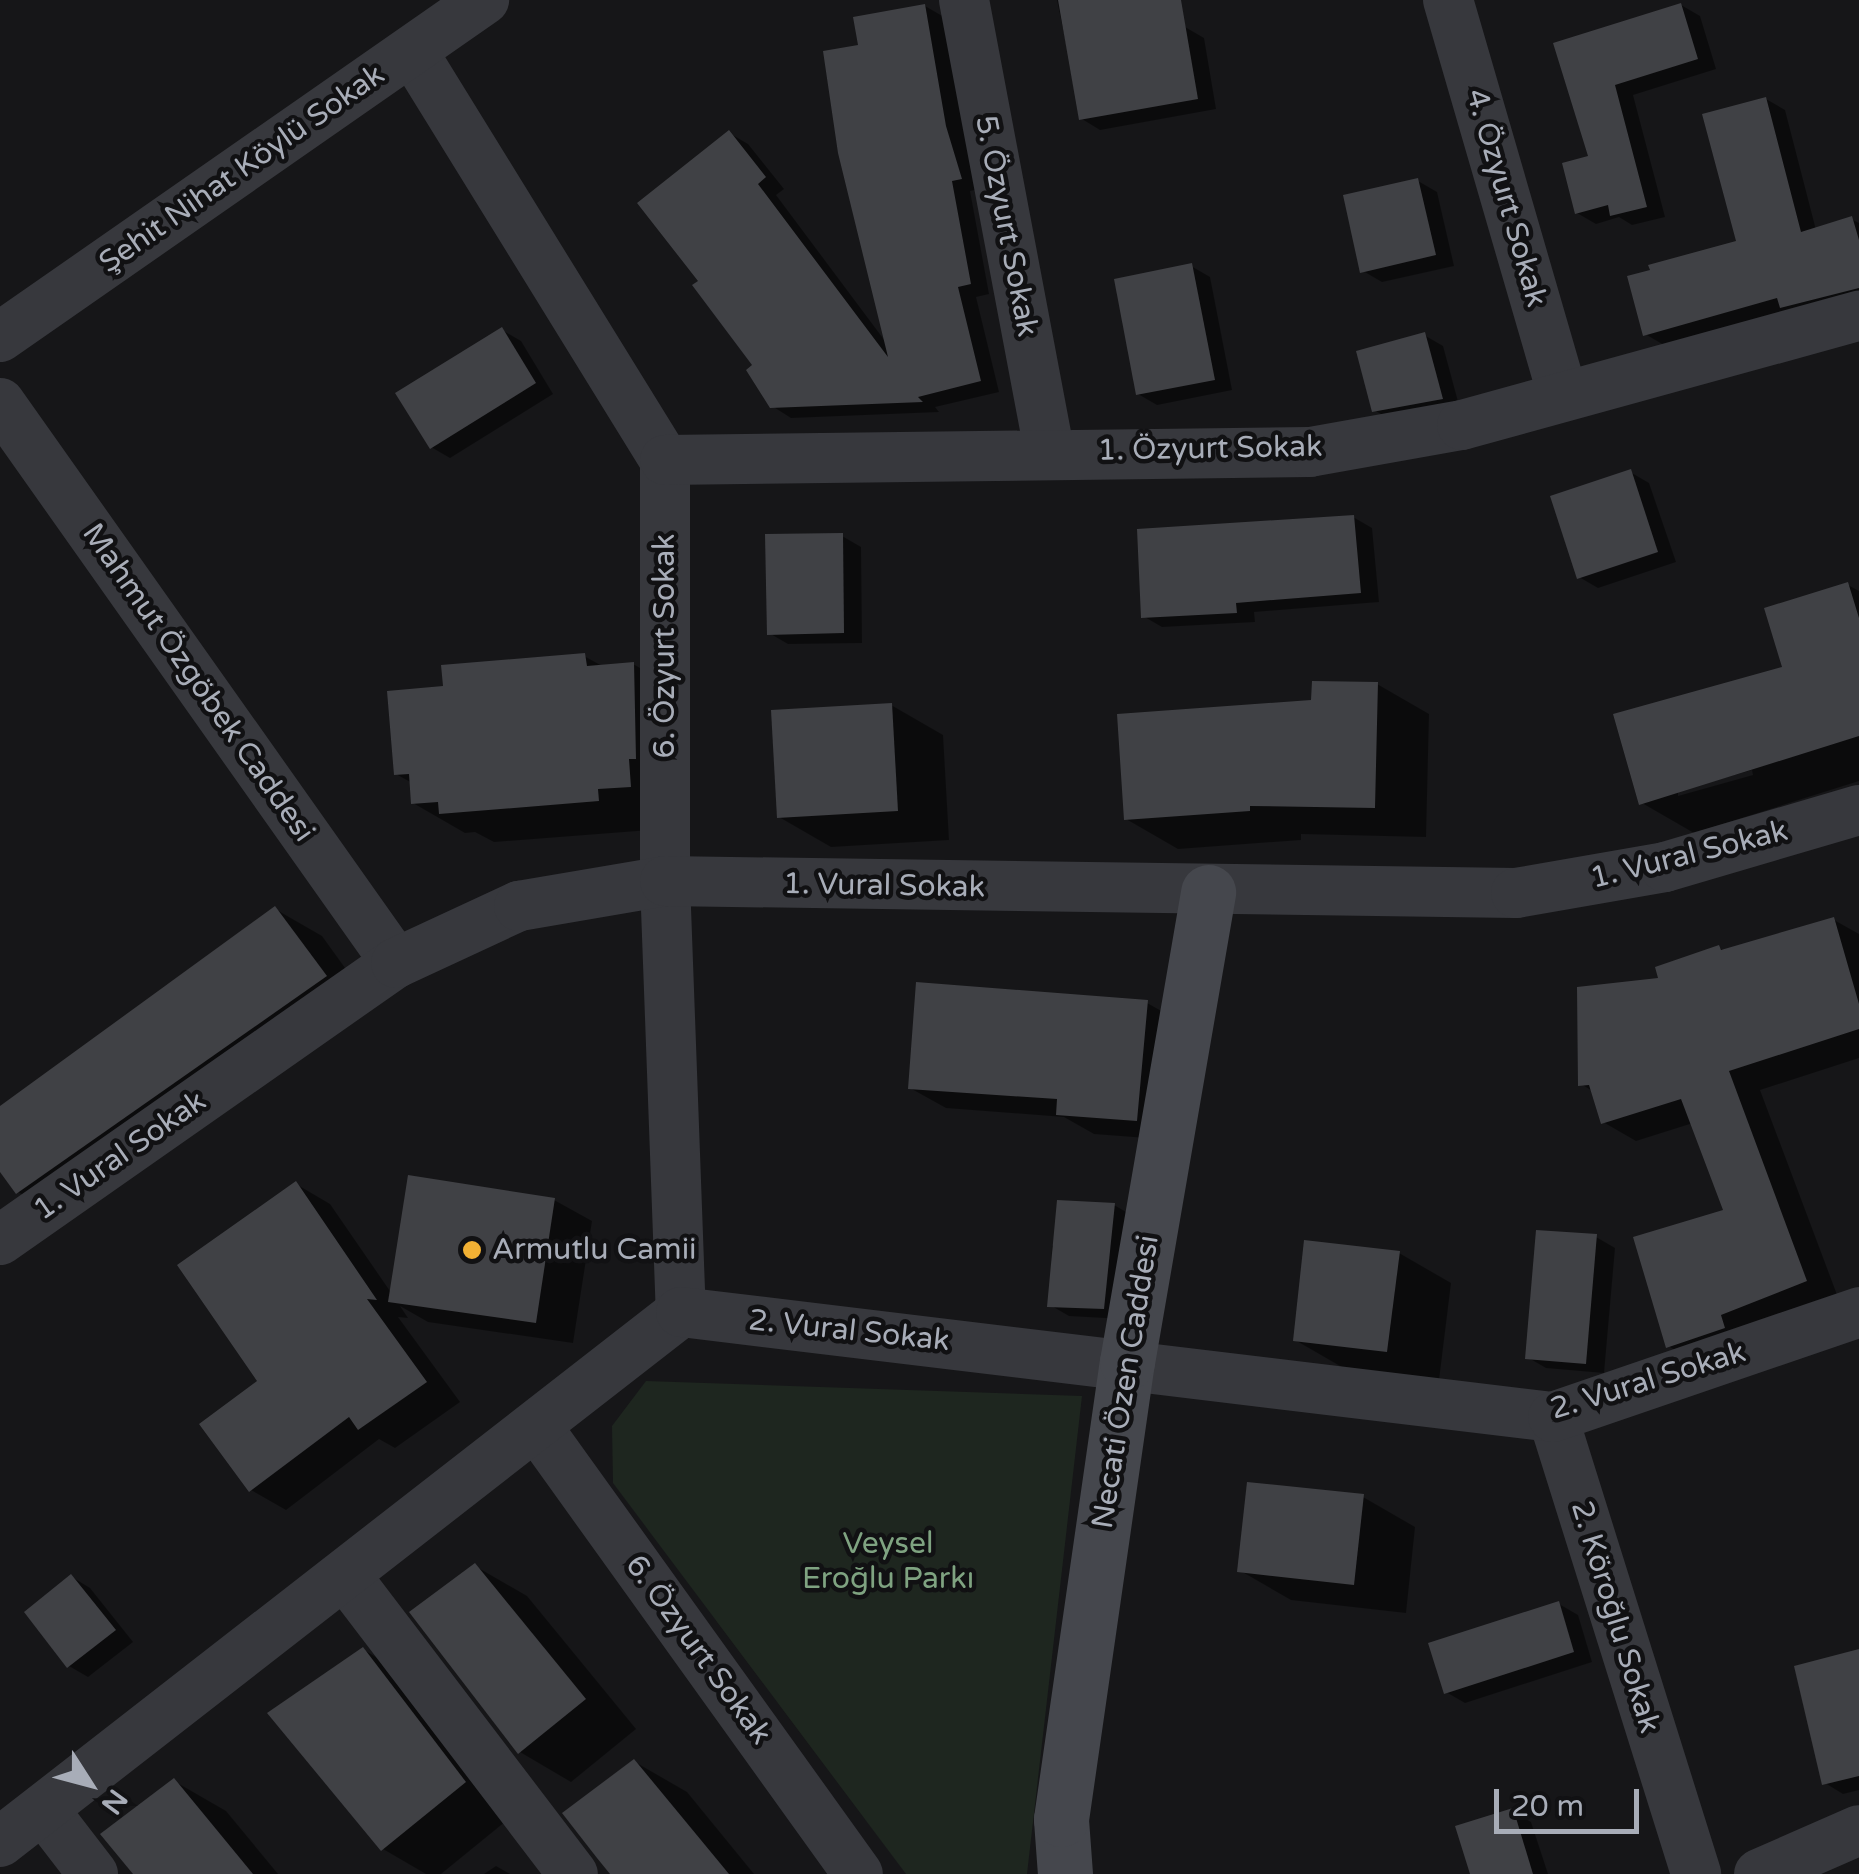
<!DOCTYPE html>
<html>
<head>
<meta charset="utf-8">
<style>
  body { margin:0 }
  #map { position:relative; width:1859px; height:1874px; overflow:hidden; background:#161618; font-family:"Varela Round",sans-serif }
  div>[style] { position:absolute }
  .green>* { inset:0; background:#1e261f }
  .shadow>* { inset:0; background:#0007 }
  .building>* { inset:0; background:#404145 }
  .street>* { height:50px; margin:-25px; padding:0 25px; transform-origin:25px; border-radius:25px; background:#37383d }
  .secondary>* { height:55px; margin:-27.5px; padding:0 27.5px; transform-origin:27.5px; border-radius:27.5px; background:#45474d }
  .dots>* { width:28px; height:28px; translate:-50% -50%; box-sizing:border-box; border:5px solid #111113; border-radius:50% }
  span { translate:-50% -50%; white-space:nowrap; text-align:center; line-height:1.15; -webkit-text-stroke:9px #111113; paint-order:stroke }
  .street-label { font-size:30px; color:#a8adb8 }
  .poi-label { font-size:30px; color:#a8adb8 }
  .left { translate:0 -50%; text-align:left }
  .park-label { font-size:30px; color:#7fa381 }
  .north { position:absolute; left:40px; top:1734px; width:100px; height:100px; -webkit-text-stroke:8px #111113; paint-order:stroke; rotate:126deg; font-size:28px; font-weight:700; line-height:40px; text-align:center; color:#a8adb8 }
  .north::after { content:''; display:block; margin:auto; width:35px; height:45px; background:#a8adb8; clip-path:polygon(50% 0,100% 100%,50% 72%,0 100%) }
  .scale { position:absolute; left:1494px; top:1789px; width:145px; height:45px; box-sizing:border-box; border:5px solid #a8adb8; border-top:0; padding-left:12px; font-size:30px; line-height:35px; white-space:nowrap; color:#a8adb8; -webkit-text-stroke:8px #111113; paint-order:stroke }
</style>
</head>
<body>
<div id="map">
  <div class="green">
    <i style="clip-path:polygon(646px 1381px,1082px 1396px,1027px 1874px,906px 1874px,613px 1483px,612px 1426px)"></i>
  </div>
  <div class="shadow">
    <i style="clip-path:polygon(1057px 0,1169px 0,1185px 27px,1204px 38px,1216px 109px,1100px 130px,1082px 119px)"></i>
    <i style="clip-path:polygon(1681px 5px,1700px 16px,1716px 69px,1633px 95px,1665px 217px,1632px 225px,1619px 217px,1596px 224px,1577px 213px,1591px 158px,1556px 45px)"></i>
    <i style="clip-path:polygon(925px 6px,944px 17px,979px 189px,970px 191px,989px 294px,976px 297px,999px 392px,935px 407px,939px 412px,791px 418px,772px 406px,756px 366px,701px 281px,729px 133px,748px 144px,784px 189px,776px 195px,888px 345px,860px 47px)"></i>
    <i style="clip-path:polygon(1766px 99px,1785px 110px,1816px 230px,1851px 219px,1859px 223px,1859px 304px,1664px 345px,1645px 334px,1739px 242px)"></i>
    <i style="clip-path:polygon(1418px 181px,1437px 192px,1454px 266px,1382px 282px,1363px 271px)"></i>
    <i style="clip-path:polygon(1191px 266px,1210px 277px,1232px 390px,1157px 405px,1138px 394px)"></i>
    <i style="clip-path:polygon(502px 330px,521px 341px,553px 394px,450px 458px,431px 447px)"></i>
    <i style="clip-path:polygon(1424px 335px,1443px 346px,1460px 409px,1393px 421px,1374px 410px)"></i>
    <i style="clip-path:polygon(1630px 472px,1649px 483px,1676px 562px,1598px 588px,1579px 577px)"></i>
    <i style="clip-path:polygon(1353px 517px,1372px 528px,1379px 602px,1254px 612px,1255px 622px,1162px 627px,1143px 616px)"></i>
    <i style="clip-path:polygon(842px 536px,861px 547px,862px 643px,788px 644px,769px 633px)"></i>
    <i style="clip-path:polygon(evenodd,1848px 585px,1859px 591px,1859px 781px,1694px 833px,1642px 803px,1785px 668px,1848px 585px,1752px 770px,1753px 775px,1678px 796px,1678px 791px,1752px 770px)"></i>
    <i style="clip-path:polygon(584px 656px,604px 667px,633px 664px,685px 694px,650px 830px,494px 842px,475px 832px,465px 833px,413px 803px,412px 783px,396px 774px,446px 688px)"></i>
    <i style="clip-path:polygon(1377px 684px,1429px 714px,1426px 837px,1301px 834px,1301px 840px,1178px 849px,1126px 819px,1314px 702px)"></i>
    <i style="clip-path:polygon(891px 705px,943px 735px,949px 840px,831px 847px,779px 817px)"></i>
    <i style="clip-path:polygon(275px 909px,322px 936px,371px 1004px,64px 1219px,18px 1192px,0 1168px,0 1109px)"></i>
    <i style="clip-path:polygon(1834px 920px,1859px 934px,1859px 1058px,1760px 1090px,1839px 1300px,1701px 1365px,1668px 1346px,1726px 1211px,1693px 1123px,1636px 1141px,1603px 1122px,1594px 1092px,1581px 1084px,1662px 980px,1719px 948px,1725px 951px)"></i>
    <i style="clip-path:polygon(1147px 1003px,1183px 1023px,1173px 1140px,1094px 1134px,1064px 1117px,946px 1108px,910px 1088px)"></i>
    <i style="clip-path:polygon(296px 1184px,330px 1204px,392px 1294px,554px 1200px,592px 1221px,573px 1343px,428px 1322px,400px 1306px,408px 1318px,398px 1317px,460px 1402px,395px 1448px,379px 1439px,286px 1510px,251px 1490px,260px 1382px)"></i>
    <i style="clip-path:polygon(1114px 1205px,1133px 1216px,1123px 1319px,1069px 1316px,1050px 1305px,1052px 1246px)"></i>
    <i style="clip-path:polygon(1596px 1237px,1615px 1248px,1604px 1373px,1546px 1368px,1527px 1357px)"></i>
    <i style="clip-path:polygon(1399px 1253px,1451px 1283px,1439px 1380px,1347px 1370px,1295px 1340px)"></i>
    <i style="clip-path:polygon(1363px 1497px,1415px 1527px,1406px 1613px,1291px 1600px,1239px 1570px)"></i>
    <i style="clip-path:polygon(475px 1566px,527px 1596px,636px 1729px,571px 1782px,520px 1752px)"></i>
    <i style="clip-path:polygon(72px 1577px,90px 1588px,133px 1642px,88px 1677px,69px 1666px)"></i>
    <i style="clip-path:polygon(1559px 1604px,1578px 1615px,1592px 1662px,1465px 1703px,1446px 1692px)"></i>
    <i style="clip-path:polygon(364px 1650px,415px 1680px,517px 1812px,441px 1874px,426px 1874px,383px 1849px,271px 1713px)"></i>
    <i style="clip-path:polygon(1859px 1652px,1859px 1790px,1843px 1794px,1825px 1783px)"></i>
    <i style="clip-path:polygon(635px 1762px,687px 1792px,754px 1874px,615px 1874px)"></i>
    <i style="clip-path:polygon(174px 1781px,226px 1811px,278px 1874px,137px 1874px)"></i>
    <i style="clip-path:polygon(1512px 1811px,1531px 1822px,1548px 1874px,1473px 1874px)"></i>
    <i style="clip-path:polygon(496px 1866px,510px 1874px,484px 1874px)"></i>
  </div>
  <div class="building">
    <i style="clip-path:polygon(1058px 0,1181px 0,1198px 99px,1079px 120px)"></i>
    <i style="clip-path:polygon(1681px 3px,1698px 59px,1615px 85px,1647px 207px,1610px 216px,1608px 205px,1575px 214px,1562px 163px,1588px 156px,1553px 43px)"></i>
    <i style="clip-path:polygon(925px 4px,946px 126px,962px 179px,952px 181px,971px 284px,958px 287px,981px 381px,918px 397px,923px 402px,770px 408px,746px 370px,752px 365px,692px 285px,698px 281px,637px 203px,729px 130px,766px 177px,758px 184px,888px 357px,838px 153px,823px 51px,858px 45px,853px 17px)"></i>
    <i style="clip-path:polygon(1766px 97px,1801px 232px,1852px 216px,1859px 240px,1859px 288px,1780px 308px,1777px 298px,1643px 336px,1627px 276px,1650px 270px,1648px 265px,1736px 241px,1702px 114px)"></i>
    <i style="clip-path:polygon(1418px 178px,1436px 255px,1360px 273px,1343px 195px)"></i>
    <i style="clip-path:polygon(1192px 263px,1215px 380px,1136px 395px,1114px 279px)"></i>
    <i style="clip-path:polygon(502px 327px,536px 383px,430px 449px,395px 393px)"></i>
    <i style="clip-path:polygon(1425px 332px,1443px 399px,1372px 412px,1356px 351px)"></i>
    <i style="clip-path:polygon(1631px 469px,1658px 552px,1577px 579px,1550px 496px)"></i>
    <i style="clip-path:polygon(1354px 515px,1361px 593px,1236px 603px,1237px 613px,1141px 618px,1137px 529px)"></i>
    <i style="clip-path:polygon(843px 533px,844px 633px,767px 635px,765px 534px)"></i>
    <i style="clip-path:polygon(1848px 582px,1859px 618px,1859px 736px,1639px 805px,1613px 714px,1782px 667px,1764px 608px)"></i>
    <i style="clip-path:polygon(585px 653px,587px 666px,634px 662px,636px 759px,629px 759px,631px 787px,598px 789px,599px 801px,439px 814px,438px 802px,411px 804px,409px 774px,394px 775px,387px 691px,443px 686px,441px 665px)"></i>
    <i style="clip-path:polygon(1312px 681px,1378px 682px,1375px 808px,1250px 806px,1250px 811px,1124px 820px,1117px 714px,1311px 700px)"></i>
    <i style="clip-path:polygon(892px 703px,898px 811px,777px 818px,771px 710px)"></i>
    <i style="clip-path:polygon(275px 906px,327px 976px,16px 1194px,0 1172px,0 1106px)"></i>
    <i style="clip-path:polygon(1834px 917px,1859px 1004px,1859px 1029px,1729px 1071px,1807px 1281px,1721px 1315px,1725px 1328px,1666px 1348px,1633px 1237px,1723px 1210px,1681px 1099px,1601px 1124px,1589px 1085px,1578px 1086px,1577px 987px,1658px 978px,1655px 967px,1719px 945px,1721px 950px)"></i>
    <i style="clip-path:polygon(916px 982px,1148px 1000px,1137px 1121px,1056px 1115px,1057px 1099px,908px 1089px)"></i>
    <i style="clip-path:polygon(408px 1175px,555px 1198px,536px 1323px,388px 1302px)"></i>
    <i style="clip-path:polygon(296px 1181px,377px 1300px,367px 1299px,427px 1382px,358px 1430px,349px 1417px,249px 1492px,199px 1424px,257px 1381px,177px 1265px)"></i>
    <i style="clip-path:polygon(1057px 1200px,1115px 1203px,1104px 1309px,1047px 1307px)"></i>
    <i style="clip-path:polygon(1536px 1230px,1597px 1234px,1586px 1364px,1525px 1359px)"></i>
    <i style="clip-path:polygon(1304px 1240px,1400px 1251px,1387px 1352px,1293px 1341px)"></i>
    <i style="clip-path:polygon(1247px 1482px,1364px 1494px,1354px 1585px,1237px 1572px)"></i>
    <i style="clip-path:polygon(475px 1563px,586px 1699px,518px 1754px,409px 1612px)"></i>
    <i style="clip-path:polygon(71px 1574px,116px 1630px,67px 1668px,24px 1612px)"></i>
    <i style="clip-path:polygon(1559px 1601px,1574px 1652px,1444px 1694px,1428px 1643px)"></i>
    <i style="clip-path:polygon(363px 1647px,466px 1782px,381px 1851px,267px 1713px)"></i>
    <i style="clip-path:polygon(1859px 1649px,1859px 1776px,1822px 1785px,1794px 1666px)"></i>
    <i style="clip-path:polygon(634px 1759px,729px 1874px,610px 1874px,597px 1858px,562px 1813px)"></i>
    <i style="clip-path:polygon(174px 1778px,253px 1874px,133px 1874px,100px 1834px)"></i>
    <i style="clip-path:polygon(1513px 1808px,1533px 1874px,1470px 1874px,1455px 1826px)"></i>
  </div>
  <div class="street">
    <i style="left:964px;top:0;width:460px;rotate:79.3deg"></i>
    <i style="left:1448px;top:0;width:411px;rotate:73.8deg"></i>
    <i style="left:412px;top:51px;width:481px;rotate:58.3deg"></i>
    <i style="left:665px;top:460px;width:421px;rotate:90deg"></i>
    <i style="left:665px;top:881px;width:431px;rotate:87.9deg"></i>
    <i style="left:0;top:337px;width:590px;rotate:-34.85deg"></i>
    <i style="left:0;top:403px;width:686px;rotate:54.73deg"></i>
    <i style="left:665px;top:460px;width:645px;rotate:-0.71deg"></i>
    <i style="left:1310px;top:452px;width:154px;rotate:-10.1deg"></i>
    <i style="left:1462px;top:425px;width:412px;rotate:-15.4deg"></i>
    <i style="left:0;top:1240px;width:483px;rotate:-35deg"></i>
    <i style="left:396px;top:963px;width:136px;rotate:-24.9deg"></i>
    <i style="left:519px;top:906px;width:148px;rotate:-9.7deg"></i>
    <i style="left:665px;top:881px;width:851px;rotate:0.81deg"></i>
    <i style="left:1516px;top:893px;width:151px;rotate:-9.9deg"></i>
    <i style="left:1665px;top:867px;width:202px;rotate:-16.4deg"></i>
    <i style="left:1553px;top:1417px;width:479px;rotate:72.6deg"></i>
    <i style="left:537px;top:1427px;width:550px;rotate:54.32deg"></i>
    <i style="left:345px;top:1575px;width:376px;rotate:52.7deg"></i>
    <i style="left:43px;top:1809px;width:82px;rotate:52.4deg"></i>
    <i style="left:0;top:1842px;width:863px;rotate:-37.89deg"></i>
    <i style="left:681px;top:1312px;width:878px;rotate:6.87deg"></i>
    <i style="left:1553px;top:1417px;width:324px;rotate:-18.9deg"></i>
    <i style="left:1759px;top:1874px;width:109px;rotate:-23.7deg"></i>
  </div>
  <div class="secondary">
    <i style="left:1065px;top:1874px;width:55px;rotate:-94.2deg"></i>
    <i style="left:1061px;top:1819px;width:462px;rotate:-81.8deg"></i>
    <i style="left:1127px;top:1362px;width:477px;rotate:-80.2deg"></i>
  </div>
  <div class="dots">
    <i style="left:472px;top:1250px;background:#f2b134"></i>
  </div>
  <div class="street-label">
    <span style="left:242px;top:169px;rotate:-35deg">Şehit Nihat Köylü Sokak</span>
    <span style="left:1506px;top:198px;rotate:74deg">4. Özyurt Sokak</span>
    <span style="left:1006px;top:226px;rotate:79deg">5. Özyurt Sokak</span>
    <span style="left:1210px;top:449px;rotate:-1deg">1. Özyurt Sokak</span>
    <span style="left:665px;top:646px;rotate:-90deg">6. Özyurt Sokak</span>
    <span style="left:198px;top:683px;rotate:55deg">Mahmut Özgöbek Caddesi</span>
    <span style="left:1689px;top:855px;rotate:-14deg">1. Vural Sokak</span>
    <span style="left:884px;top:886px;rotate:1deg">1. Vural Sokak</span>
    <span style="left:120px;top:1156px;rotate:-35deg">1. Vural Sokak</span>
    <span style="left:849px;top:1331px;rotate:6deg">2. Vural Sokak</span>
    <span style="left:1648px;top:1381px;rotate:-17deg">2. Vural Sokak</span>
    <span style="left:1126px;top:1382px;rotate:-81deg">Necati Özen Caddesi</span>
    <span style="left:1615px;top:1617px;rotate:73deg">2. Köroğlu Sokak</span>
    <span style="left:698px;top:1650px;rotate:54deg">6. Özyurt Sokak</span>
  </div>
  <div class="poi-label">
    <span class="left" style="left:492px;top:1250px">Armutlu Camii</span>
  </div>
  <div class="park-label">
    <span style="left:888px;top:1561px">Veysel<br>Eroğlu Parkı</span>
  </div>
  <div class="north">N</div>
  <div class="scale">20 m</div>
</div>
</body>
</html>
